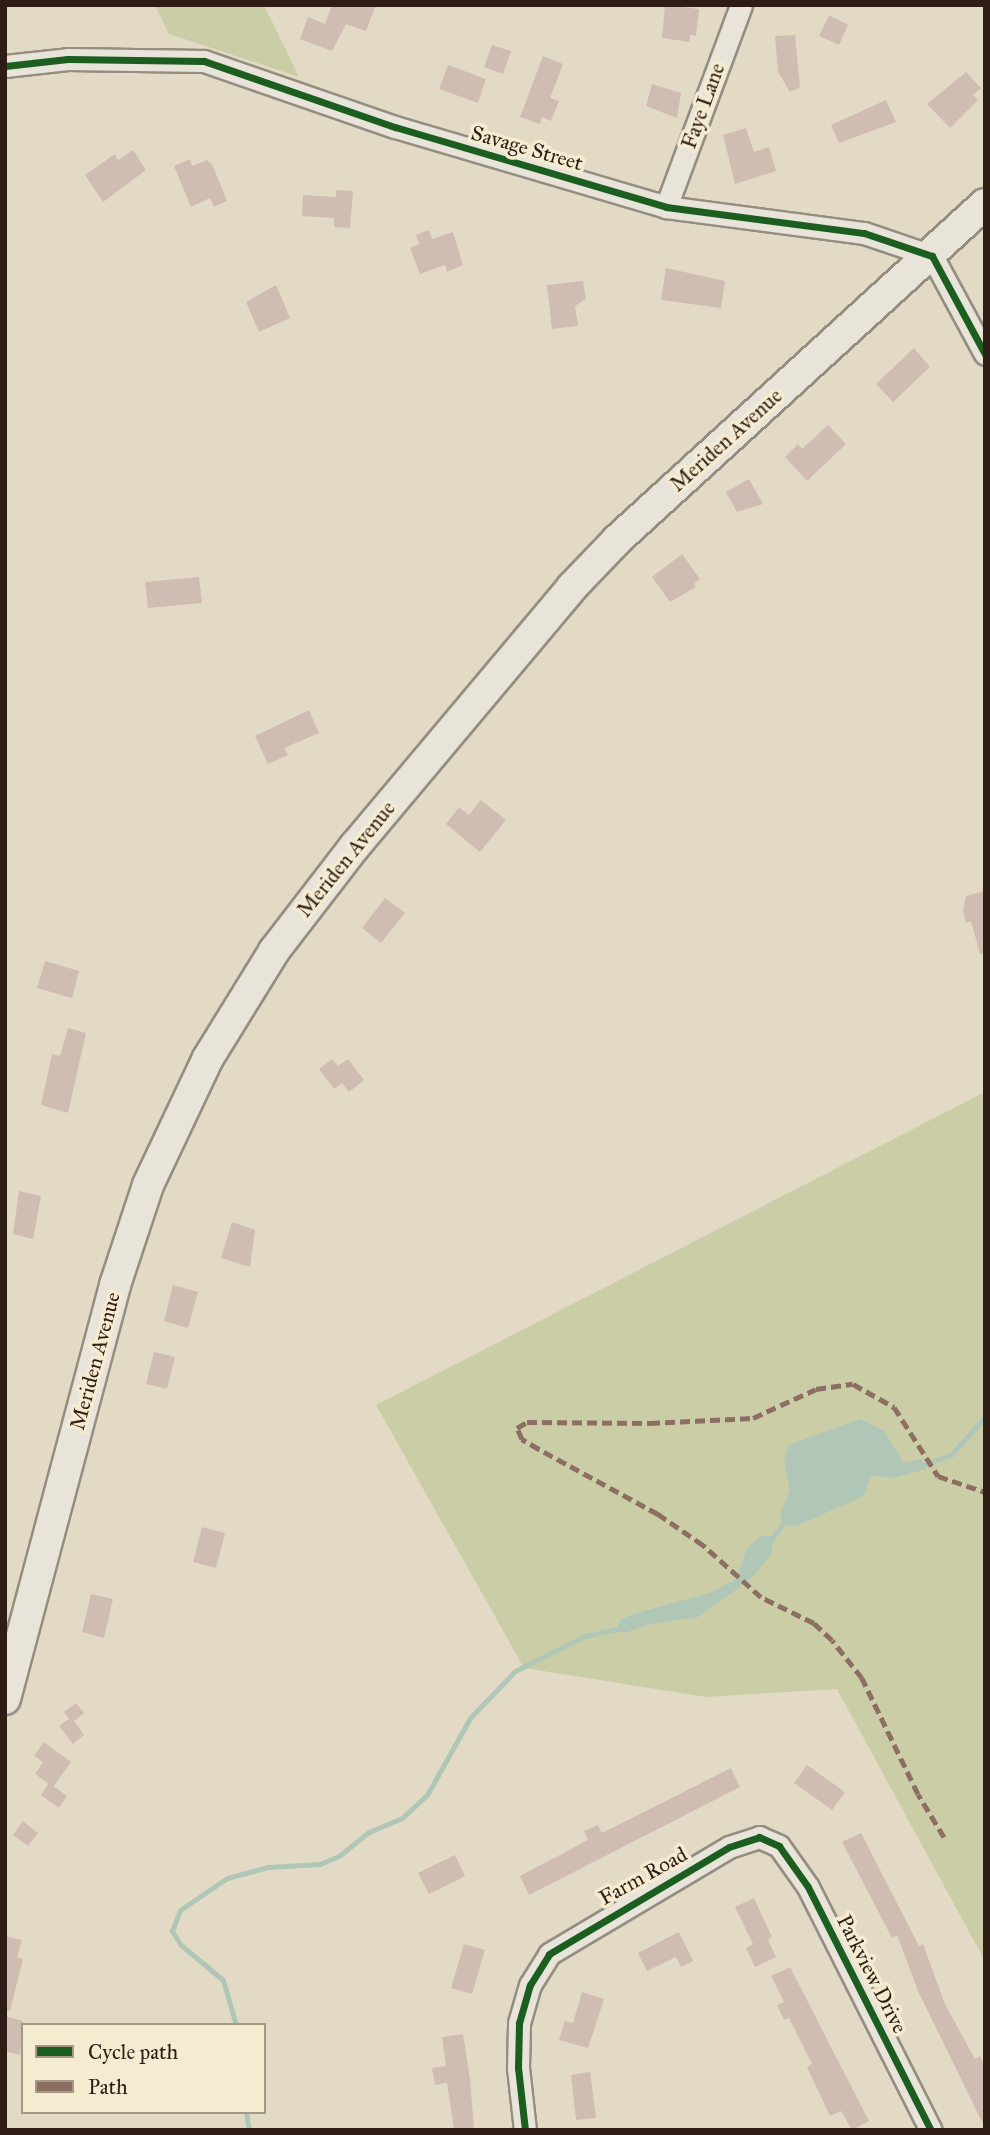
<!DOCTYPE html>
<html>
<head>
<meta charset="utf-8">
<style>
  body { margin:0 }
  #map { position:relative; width:990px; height:2135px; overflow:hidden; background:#e3dac5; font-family:"IM FELL Great Primer",serif }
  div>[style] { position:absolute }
  .green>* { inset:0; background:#cbcda7 }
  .water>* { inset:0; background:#b0c6b6 }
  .stream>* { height:5px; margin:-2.5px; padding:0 2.5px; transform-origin:2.5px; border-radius:2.5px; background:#b0c6b6 }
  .building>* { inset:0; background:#d0bdb1 }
  .roads { filter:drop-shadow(2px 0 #948d80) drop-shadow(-2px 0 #948d80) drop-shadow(0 2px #948d80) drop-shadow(0 -2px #948d80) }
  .street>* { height:21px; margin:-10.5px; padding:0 10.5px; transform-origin:10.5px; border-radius:10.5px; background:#e8e4d9 }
  .secondary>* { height:30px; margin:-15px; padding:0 15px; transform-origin:15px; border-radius:15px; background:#e8e4d9 }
  .quiet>* { height:5px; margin-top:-2.5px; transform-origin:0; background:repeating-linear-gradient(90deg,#8d6e63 0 10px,transparent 0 15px) }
  .cycleway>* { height:7px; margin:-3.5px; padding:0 3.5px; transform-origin:3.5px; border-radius:3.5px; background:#1b5e20 }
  span { translate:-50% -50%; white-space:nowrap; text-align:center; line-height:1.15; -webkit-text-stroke:7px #f5ebd1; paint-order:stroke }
  .street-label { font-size:21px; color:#2d1d15 }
  .frame { position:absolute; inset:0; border:7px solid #2d1d15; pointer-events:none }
  .legend { position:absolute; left:21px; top:2023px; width:245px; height:91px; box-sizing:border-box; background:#f5ebd1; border:2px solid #a59986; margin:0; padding:9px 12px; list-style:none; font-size:21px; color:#2d1d15 }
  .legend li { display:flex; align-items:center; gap:14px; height:35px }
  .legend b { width:35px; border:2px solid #a59986 }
</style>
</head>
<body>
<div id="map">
  <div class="green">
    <i style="clip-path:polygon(155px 5px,264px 5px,299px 77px,169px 34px)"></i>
    <i style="clip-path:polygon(985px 1092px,985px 1961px,837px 1689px,706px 1697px,524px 1668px,376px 1405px)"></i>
  </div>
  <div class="water">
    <i style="clip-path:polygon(860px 1419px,884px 1431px,904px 1463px,921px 1459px,926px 1469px,894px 1478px,871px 1475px,864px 1496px,798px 1525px,781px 1526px,781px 1510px,790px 1491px,784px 1460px,789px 1445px)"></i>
    <i style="clip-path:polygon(761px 1536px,773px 1536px,772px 1553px,751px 1579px,698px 1617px,647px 1625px,625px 1633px,617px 1629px,620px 1620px,631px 1615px,712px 1592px,736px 1579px,747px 1548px)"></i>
  </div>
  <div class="stream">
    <i style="left:920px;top:1466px;width:33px;rotate:-20deg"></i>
    <i style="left:951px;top:1455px;width:51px;rotate:-48.2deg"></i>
    <i style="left:770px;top:1541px;width:25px;rotate:-53deg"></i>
    <i style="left:236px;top:2025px;width:47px;rotate:-106.1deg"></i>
    <i style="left:223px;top:1980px;width:55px;rotate:-140.2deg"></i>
    <i style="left:181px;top:1945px;width:17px;rotate:-123deg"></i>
    <i style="left:172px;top:1931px;width:22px;rotate:-69deg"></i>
    <i style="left:180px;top:1910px;width:57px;rotate:-34.2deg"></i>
    <i style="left:227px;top:1878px;width:42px;rotate:-15deg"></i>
    <i style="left:268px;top:1867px;width:52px;rotate:-3.3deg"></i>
    <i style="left:320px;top:1864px;width:21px;rotate:-23deg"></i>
    <i style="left:339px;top:1856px;width:38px;rotate:-39deg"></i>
    <i style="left:369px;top:1832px;width:36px;rotate:-23deg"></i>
    <i style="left:402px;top:1818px;width:34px;rotate:-43deg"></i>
    <i style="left:427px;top:1795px;width:88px;rotate:-60.8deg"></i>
    <i style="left:470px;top:1718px;width:65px;rotate:-46.2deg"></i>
    <i style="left:515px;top:1671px;width:78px;rotate:-26.6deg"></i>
    <i style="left:585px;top:1636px;width:38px;rotate:-12deg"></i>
    <i style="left:246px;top:2112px;width:18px;rotate:81deg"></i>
  </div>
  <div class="building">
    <i style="clip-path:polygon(332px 5px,376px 5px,366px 31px,346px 24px,332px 51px,300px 39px,308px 17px,325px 24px)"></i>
    <i style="clip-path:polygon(665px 5px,699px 9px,696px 36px,690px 35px,690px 42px,662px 38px)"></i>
    <i style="clip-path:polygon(829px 15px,848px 25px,839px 45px,819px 36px)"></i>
    <i style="clip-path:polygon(795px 35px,800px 87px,790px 92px,778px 72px,775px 36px)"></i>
    <i style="clip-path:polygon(492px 45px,511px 51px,503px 74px,484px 67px)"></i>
    <i style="clip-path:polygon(543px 56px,563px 64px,550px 98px,559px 101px,551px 121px,542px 117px,540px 124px,520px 117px)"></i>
    <i style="clip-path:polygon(448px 65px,486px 79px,478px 103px,439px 89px)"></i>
    <i style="clip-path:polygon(966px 72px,981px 88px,973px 95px,978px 100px,950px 128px,927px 104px)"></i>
    <i style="clip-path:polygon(652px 84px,681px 93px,677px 118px,646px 106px)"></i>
    <i style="clip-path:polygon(886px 100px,896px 122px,839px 143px,831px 125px)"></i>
    <i style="clip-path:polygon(746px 128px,754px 152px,769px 147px,776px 171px,735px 184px,723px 135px)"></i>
    <i style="clip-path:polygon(133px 150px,146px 170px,103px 202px,85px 175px,115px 154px,118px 160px)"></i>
    <i style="clip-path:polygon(190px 159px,192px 166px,207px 160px,212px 164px,227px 201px,214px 207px,210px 198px,191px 207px,174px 166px)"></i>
    <i style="clip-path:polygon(336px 190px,353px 191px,350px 228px,334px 227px,334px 218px,302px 216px,303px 195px,336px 197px)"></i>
    <i style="clip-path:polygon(429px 230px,432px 239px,453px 232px,463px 265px,447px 272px,445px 265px,420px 274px,410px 248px,419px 244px,416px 235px)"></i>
    <i style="clip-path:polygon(666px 268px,725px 281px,721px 308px,661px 300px)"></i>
    <i style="clip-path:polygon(583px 281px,586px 299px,575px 306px,578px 326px,552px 329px,547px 285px)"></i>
    <i style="clip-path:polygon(276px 285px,290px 318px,259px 332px,246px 302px)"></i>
    <i style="clip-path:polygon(914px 348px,930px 367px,893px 402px,876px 384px)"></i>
    <i style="clip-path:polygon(828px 425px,846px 444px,807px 481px,785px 457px,798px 444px,802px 449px)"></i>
    <i style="clip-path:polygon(749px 479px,763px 504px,737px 512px,726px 492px)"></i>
    <i style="clip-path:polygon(682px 554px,700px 579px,694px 584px,696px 587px,670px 602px,652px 577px)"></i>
    <i style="clip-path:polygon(199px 577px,202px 603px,148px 608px,145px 582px)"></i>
    <i style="clip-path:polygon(309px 710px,319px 733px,284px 748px,288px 755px,268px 764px,255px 736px)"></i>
    <i style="clip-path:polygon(481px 800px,506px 820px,480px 852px,446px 824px,459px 807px,469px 815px)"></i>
    <i style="clip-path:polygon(985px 891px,985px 953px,980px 954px,971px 921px,966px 923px,963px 910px,966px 896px)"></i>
    <i style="clip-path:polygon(385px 898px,405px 913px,381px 943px,362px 928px)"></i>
    <i style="clip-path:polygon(45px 961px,79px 971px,72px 998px,37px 988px)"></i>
    <i style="clip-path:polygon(68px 1028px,86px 1033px,68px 1113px,41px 1105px,52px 1054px,60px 1056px)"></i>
    <i style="clip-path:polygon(332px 1059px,338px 1066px,348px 1059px,364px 1080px,349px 1092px,342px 1083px,334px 1089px,319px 1069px)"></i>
    <i style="clip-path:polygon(19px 1191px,41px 1196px,33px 1239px,13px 1234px)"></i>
    <i style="clip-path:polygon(232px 1222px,255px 1230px,250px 1267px,221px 1258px)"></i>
    <i style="clip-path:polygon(173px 1285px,198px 1292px,188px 1328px,164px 1321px)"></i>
    <i style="clip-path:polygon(154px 1352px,175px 1357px,167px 1389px,146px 1384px)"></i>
    <i style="clip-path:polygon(202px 1527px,225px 1533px,216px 1568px,193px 1562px)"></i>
    <i style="clip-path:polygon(91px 1594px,113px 1599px,104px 1638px,82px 1632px)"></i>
    <i style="clip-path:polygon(76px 1703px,84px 1713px,74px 1721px,84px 1735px,73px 1744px,59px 1726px,69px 1719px,64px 1712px)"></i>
    <i style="clip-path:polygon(44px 1742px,71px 1762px,53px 1787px,35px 1774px,43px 1762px,34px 1756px)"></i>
    <i style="clip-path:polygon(807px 1765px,845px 1792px,832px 1810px,794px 1783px)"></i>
    <i style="clip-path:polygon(731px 1768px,740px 1787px,529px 1895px,520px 1876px,588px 1840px,584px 1831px,598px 1825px,602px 1833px)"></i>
    <i style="clip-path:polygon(49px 1783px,67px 1796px,59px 1808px,41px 1795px)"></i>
    <i style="clip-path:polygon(23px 1821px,38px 1833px,28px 1846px,13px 1835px)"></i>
    <i style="clip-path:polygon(861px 1833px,919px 1946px,923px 1944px,945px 2004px,975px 2059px,980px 2056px,985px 2066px,985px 2128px,918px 1991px,897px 1935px,892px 1938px,842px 1842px)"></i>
    <i style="clip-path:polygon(455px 1855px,465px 1876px,429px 1894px,418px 1873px)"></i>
    <i style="clip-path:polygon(754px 1898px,772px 1937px,768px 1940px,776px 1957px,755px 1967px,746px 1948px,753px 1944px,735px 1907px)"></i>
    <i style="clip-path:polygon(679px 1932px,693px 1961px,681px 1967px,676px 1957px,647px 1971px,638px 1953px)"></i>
    <i style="clip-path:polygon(5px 1936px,22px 1940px,17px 1957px,23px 1959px,10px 2011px,5px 2010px)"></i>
    <i style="clip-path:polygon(464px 1944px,485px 1950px,472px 1994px,451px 1988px)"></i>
    <i style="clip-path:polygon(790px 1967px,869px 2121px,852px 2130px,841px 2111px,830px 2116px,807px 2067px,812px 2064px,789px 2018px,784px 2020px,777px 2005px,784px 2002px,771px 1976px)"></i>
    <i style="clip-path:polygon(582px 1992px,604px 1999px,588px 2048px,559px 2040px,565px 2021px,573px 2023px)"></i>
    <i style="clip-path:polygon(5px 2016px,23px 2021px,20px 2055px,5px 2051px)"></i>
    <i style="clip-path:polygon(463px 2034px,470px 2079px,474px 2130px,454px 2130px,447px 2083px,435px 2085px,432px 2068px,446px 2066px,442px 2037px)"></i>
    <i style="clip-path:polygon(590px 2072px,596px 2118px,576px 2120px,571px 2075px)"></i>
  </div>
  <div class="roads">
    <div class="street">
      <i style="left:5px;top:66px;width:63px;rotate:-6.3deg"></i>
      <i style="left:68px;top:59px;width:136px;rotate:0.8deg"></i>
      <i style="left:204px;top:61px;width:202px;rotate:19.1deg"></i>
      <i style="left:395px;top:127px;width:283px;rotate:16.4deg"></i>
      <i style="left:666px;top:207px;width:200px;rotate:7.5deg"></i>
      <i style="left:864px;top:233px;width:72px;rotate:18.7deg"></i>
      <i style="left:932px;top:256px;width:111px;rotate:61.6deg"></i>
      <i style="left:666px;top:207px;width:215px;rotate:-69.6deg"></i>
      <i style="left:525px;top:2130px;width:62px;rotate:-96.4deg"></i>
      <i style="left:518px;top:2068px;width:45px;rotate:-88.7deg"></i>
      <i style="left:519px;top:2023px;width:40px;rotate:-74deg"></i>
      <i style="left:530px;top:1985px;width:36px;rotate:-58deg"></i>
      <i style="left:549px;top:1954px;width:209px;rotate:-30.7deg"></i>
      <i style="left:729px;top:1847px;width:32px;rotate:-18deg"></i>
      <i style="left:759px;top:1837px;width:22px;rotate:24deg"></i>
      <i style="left:779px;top:1846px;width:50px;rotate:54.7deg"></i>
      <i style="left:808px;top:1887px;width:272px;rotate:63.2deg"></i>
    </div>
    <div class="secondary">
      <i style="left:5px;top:1699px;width:428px;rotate:-75.1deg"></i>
      <i style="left:115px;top:1285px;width:105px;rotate:-71.7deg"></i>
      <i style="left:148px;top:1185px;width:140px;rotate:-64.7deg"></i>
      <i style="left:208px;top:1058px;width:126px;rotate:-58.3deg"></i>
      <i style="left:274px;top:951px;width:133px;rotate:-52.4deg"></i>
      <i style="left:355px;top:846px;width:338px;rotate:-50deg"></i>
      <i style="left:572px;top:587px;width:65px;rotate:-46.2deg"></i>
      <i style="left:617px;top:540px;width:498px;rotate:-42.4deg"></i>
    </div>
  </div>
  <div class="quiet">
    <i style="left:944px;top:1837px;width:50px;rotate:-121.2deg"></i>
    <i style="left:918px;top:1794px;width:129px;rotate:-115.8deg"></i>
    <i style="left:862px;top:1678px;width:48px;rotate:-128.3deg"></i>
    <i style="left:832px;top:1640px;width:25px;rotate:-137deg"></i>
    <i style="left:814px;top:1623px;width:59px;rotate:-153.9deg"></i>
    <i style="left:761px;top:1597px;width:78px;rotate:-138.1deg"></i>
    <i style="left:703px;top:1545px;width:55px;rotate:-145.4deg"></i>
    <i style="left:658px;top:1514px;width:136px;rotate:-151.4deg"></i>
    <i style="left:539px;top:1449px;width:20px;rotate:-150deg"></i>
    <i style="left:522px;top:1439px;width:12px;rotate:-114deg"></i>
    <i style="left:517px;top:1428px;width:12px;rotate:-31deg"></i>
    <i style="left:527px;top:1422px;width:123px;rotate:0.5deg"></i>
    <i style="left:650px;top:1423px;width:103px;rotate:-2.8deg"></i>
    <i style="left:753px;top:1418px;width:69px;rotate:-24.7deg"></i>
    <i style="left:816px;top:1389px;width:37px;rotate:-8deg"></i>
    <i style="left:853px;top:1384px;width:47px;rotate:29.3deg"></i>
    <i style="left:894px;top:1407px;width:82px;rotate:57.5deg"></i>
    <i style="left:938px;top:1476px;width:50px;rotate:18.8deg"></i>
  </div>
  <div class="cycleway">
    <i style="left:5px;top:66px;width:63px;rotate:-6.3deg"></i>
    <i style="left:68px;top:59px;width:136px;rotate:0.8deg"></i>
    <i style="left:204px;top:61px;width:202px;rotate:19.1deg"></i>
    <i style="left:395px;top:127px;width:283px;rotate:16.4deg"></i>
    <i style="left:666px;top:207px;width:200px;rotate:7.5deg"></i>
    <i style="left:864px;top:233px;width:72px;rotate:18.7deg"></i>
    <i style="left:932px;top:256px;width:111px;rotate:61.6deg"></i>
    <i style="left:525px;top:2130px;width:62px;rotate:-96.4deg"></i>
    <i style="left:518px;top:2068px;width:45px;rotate:-88.7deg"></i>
    <i style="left:519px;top:2023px;width:40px;rotate:-74deg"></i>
    <i style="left:530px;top:1985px;width:36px;rotate:-58deg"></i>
    <i style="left:549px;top:1954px;width:209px;rotate:-30.7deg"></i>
    <i style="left:729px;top:1847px;width:32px;rotate:-18deg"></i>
    <i style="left:759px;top:1837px;width:22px;rotate:24deg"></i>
    <i style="left:779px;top:1846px;width:50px;rotate:54.7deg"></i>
    <i style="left:808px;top:1887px;width:272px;rotate:63.2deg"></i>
  </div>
  <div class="street-label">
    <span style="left:703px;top:106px;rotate:-70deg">Faye Lane</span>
    <span style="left:527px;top:148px;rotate:16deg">Savage Street</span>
    <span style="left:726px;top:440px;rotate:-42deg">Meriden Avenue</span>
    <span style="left:346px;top:859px;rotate:-51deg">Meriden Avenue</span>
    <span style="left:95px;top:1361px;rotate:-75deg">Meriden Avenue</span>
    <span style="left:643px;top:1876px;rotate:-29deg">Farm Road</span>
    <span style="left:872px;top:1974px;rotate:63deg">Parkview Drive</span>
  </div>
  <div class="frame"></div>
  <ul class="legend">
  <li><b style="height:9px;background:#1b5e20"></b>Cycle path</li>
  <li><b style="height:9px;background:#8d6e63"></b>Path</li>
  </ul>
</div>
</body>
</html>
